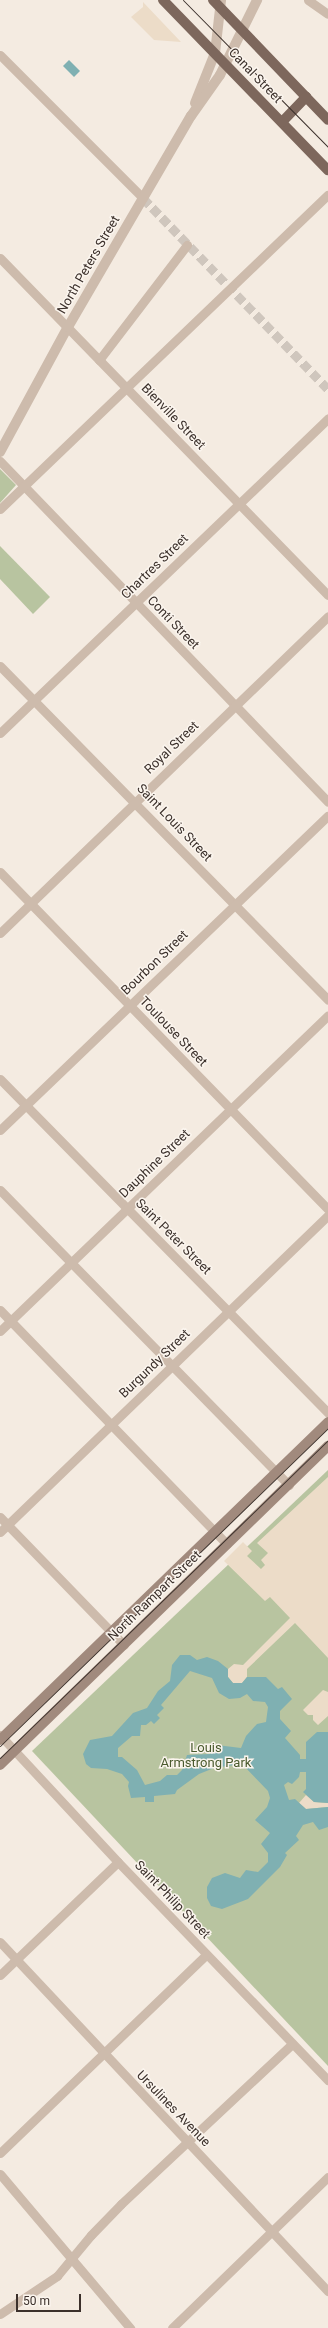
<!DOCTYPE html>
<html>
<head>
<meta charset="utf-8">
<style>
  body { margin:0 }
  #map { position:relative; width:328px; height:2328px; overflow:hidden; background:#f4ebe1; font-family:Roboto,sans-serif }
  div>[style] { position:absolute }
  .green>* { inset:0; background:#b8c4a0 }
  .plaza>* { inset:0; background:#ecdcc8 }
  .water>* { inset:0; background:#7fb0b2 }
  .minor-tunnel>* { height:9px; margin-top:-4.5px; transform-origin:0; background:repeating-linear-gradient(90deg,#cfc6bd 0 9px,transparent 0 13.5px) }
  .minor>* { height:9px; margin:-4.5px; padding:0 4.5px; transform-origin:4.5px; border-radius:4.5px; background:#cdbbac }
  .tertiary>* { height:10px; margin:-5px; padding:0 5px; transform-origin:5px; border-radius:5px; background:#cdbbac }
  .secondary>* { height:10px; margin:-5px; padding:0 5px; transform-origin:5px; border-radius:5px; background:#a18a7d }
  .primary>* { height:10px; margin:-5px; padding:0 5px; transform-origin:5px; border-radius:5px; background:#7d675c }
  .tram>* { height:1px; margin:-0.5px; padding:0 0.5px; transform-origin:0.5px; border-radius:0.5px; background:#3b302b }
  span { translate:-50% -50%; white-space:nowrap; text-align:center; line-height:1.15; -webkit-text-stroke:3px #fbf5ee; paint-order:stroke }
  .street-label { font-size:13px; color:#3b302b }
  .park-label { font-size:13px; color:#4a5a2e }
  .scale { position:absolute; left:16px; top:2294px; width:65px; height:18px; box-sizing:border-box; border:2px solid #3b302b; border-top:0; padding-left:5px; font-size:12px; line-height:14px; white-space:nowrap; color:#3b302b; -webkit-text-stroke:3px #fbf5ee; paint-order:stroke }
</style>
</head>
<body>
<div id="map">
  <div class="green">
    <i style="clip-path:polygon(0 469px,16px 485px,0 503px)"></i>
    <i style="clip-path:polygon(0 546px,50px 597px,33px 614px,0 579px)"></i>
    <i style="clip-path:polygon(328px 1470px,328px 2066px,32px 1751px)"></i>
  </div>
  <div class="plaza">
    <i style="clip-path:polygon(143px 2px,181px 42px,154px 40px,131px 17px,143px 7px)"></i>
    <i style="clip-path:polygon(328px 1477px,328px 1658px,295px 1623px,247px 1669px,247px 1677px,242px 1683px,233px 1683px,228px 1677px,228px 1669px,234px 1664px,243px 1665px,290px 1618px,270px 1597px,265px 1601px,224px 1561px,243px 1542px,252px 1551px,247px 1556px,261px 1569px,265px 1565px,261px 1560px,268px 1553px,257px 1543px)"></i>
    <i style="clip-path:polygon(323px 1690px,328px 1692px,328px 1716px,318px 1725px,313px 1720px,313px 1715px,308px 1715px,303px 1710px)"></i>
    <i style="clip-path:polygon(306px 1795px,314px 1802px,328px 1803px,328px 1807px,306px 1809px,299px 1803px)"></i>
  </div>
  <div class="water">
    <i style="clip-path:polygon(69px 60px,80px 71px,74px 77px,63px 66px)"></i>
    <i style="clip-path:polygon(evenodd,180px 1655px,190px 1655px,197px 1660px,207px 1657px,218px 1661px,228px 1669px,228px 1677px,233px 1683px,242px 1683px,247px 1677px,266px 1677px,278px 1689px,282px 1687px,292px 1699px,280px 1711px,280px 1719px,291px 1731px,285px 1738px,300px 1755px,300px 1759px,306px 1759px,306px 1742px,317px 1732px,328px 1732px,328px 1803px,314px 1802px,303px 1792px,306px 1789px,306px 1772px,300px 1772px,299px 1777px,292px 1784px,288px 1782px,284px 1785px,289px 1800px,295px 1799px,306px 1809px,328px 1807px,328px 1827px,319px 1830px,313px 1822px,303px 1825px,296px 1836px,299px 1840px,285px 1853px,287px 1855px,280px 1867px,248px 1899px,222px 1909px,211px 1906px,207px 1898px,207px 1887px,212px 1878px,225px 1873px,240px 1878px,246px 1870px,258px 1872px,268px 1862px,268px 1853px,261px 1844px,270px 1833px,255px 1820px,267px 1807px,270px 1798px,268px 1791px,242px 1764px,214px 1768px,199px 1774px,177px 1790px,175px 1794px,154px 1796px,154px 1802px,145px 1802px,145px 1797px,131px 1798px,128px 1786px,129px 1782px,122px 1774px,107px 1769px,91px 1768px,86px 1764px,83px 1754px,90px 1740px,112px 1736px,133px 1713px,147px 1708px,158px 1691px,170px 1681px,172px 1665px,180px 1655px,190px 1671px,212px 1678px,219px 1693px,229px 1699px,240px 1698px,247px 1694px,253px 1701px,265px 1702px,268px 1707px,266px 1722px,257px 1724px,246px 1736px,241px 1748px,217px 1745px,210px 1754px,187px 1755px,182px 1770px,177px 1775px,167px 1775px,160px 1781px,145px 1785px,137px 1770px,122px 1757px,118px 1757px,118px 1748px,132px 1736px,140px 1736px,141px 1725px,146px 1725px,151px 1721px,154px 1724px,160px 1718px,157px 1715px,164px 1708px,161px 1705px,190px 1671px)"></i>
  </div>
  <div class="minor-tunnel">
    <i style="left:143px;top:198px;width:266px;rotate:45.9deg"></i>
  </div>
  <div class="minor">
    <i style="left:308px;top:0;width:24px;rotate:35deg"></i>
    <i style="left:0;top:55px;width:202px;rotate:45deg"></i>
    <i style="left:0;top:258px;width:470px;rotate:45.8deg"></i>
    <i style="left:99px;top:360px;width:145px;rotate:-52.6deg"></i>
    <i style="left:0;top:461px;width:473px;rotate:46.1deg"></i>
    <i style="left:0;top:509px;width:454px;rotate:-43.8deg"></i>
    <i style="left:0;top:666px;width:468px;rotate:45.5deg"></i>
    <i style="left:0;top:733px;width:455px;rotate:-43.8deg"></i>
    <i style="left:0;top:872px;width:470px;rotate:45.8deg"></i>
    <i style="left:0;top:933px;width:456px;rotate:-44deg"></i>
    <i style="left:0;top:1079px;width:468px;rotate:45.5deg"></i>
    <i style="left:0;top:1130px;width:454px;rotate:-43.8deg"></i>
    <i style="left:0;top:1190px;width:413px;rotate:45.6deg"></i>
    <i style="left:0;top:1310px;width:326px;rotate:45.9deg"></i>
    <i style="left:0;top:1331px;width:455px;rotate:-43.9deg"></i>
    <i style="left:0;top:1517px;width:178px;rotate:45.9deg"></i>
    <i style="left:0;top:1532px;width:456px;rotate:-44deg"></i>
    <i style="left:0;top:1735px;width:173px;rotate:47.1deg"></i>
    <i style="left:118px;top:1862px;width:303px;rotate:46.1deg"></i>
    <i style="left:0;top:1942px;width:479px;rotate:46.8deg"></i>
    <i style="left:0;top:1975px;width:163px;rotate:-43.8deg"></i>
    <i style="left:0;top:2153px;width:286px;rotate:-43.9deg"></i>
    <i style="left:0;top:2174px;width:202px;rotate:49.8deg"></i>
    <i style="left:0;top:2314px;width:69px;rotate:-33.7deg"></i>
    <i style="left:57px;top:2276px;width:53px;rotate:-50.3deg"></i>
    <i style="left:91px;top:2235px;width:43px;rotate:-45.9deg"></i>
    <i style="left:121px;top:2204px;width:234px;rotate:-43.1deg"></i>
    <i style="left:172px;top:2328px;width:217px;rotate:-44.1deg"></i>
  </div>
  <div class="tertiary">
    <i style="left:195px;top:103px;width:54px;rotate:-68.2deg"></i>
    <i style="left:215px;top:53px;width:53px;rotate:-83.5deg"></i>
    <i style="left:0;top:452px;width:142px;rotate:-61.5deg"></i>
    <i style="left:68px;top:327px;width:244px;rotate:-59.8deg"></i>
    <i style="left:191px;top:116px;width:50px;rotate:-54.7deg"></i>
    <i style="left:220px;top:75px;width:84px;rotate:-63.7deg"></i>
  </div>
  <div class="secondary">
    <i style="left:0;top:1740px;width:457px;rotate:-44.1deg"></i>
    <i style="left:0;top:1765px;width:458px;rotate:-44.2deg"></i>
  </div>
  <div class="primary">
    <i style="left:163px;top:0;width:237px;rotate:45.9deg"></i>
    <i style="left:213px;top:0;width:166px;rotate:46.2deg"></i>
    <i style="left:282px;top:122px;width:35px;rotate:-46deg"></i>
  </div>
  <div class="tram">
    <i style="left:183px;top:0;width:206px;rotate:45.4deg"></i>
    <i style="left:0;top:1746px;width:457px;rotate:-44.1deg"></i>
    <i style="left:0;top:1758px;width:457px;rotate:-44.1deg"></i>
  </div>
  <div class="street-label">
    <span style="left:255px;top:76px;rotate:46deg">Canal Street</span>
    <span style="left:89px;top:265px;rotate:-60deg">North Peters Street</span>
    <span style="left:173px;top:417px;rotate:46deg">Bienville Street</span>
    <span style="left:155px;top:567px;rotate:-44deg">Chartres Street</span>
    <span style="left:173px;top:623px;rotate:46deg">Conti Street</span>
    <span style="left:172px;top:748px;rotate:-44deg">Royal Street</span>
    <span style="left:174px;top:823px;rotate:46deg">Saint Louis Street</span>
    <span style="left:155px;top:963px;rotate:-44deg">Bourbon Street</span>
    <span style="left:173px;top:1032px;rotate:46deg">Toulouse Street</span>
    <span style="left:155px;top:1164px;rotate:-44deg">Dauphine Street</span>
    <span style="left:173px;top:1237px;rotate:45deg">Saint Peter Street</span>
    <span style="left:155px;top:1364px;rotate:-44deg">Burgundy Street</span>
    <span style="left:155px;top:1596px;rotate:-44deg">North Rampart Street</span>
    <span style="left:172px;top:1900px;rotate:46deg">Saint Philip Street</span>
    <span style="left:173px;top:2109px;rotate:46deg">Ursulines Avenue</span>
  </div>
  <div class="park-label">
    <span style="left:206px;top:1756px">Louis<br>Armstrong Park</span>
  </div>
  <div class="scale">50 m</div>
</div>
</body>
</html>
